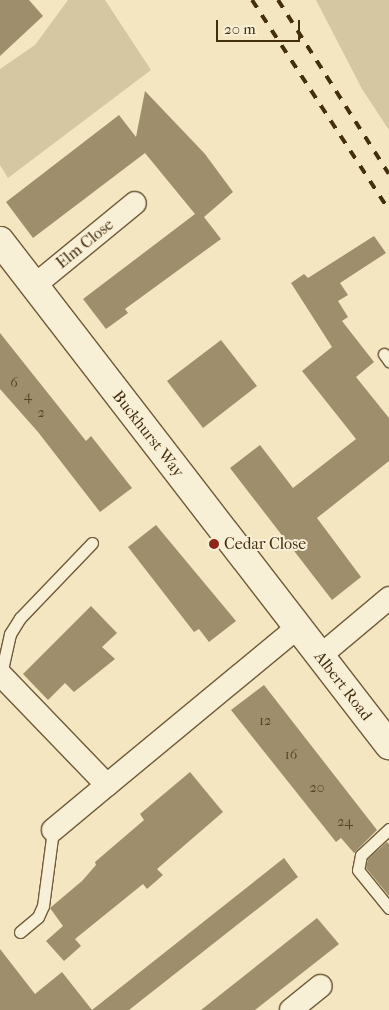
<!DOCTYPE html>
<html>
<head>
<meta charset="utf-8">
<style>
  body { margin:0 }
  #map { position:relative; width:389px; height:1010px; overflow:hidden; background:#f4e6c1; font-family:"IM FELL French Canon",serif }
  div>[style] { position:absolute }
  .green>* { inset:0; background:#d6c7a3 }
  .building>* { inset:0; background:#9f8e6b }
  .roads { filter:drop-shadow(1px 0 #6f5c3b) drop-shadow(-1px 0 #6f5c3b) drop-shadow(0 1px #6f5c3b) drop-shadow(0 -1px #6f5c3b) }
  .lane>* { height:11px; margin:-5.5px; padding:0 5.5px; transform-origin:5.5px; border-radius:5.5px; background:#f8efd7 }
  .street>* { height:22px; margin:-11px; padding:0 11px; transform-origin:11px; border-radius:11px; background:#f8efd7 }
  .secondary>* { height:28px; margin:-14px; padding:0 14px; transform-origin:14px; border-radius:14px; background:#f8efd7 }
  .rail>* { height:4px; margin-top:-2px; transform-origin:0; background:repeating-linear-gradient(90deg,#432e0e 0 9px,transparent 0 18px) }
  .dots>* { width:14px; height:14px; translate:-50% -50%; box-sizing:border-box; border:2px solid #f8efd7; border-radius:50% }
  span { translate:-50% -50%; white-space:nowrap; text-align:center; line-height:1.15; -webkit-text-stroke:4px #f8efd7; paint-order:stroke }
  .number-label { font-size:14px; color:#5a4625 }
  .number-label span { -webkit-text-stroke-width:0 }
  .street-label { font-size:16px; color:#432e0e }
  .poi-label { font-size:16px; color:#432e0e }
  .left { translate:0 -50%; text-align:left }
  .scale { position:absolute; left:216px; top:20px; width:84px; height:22px; box-sizing:border-box; border:2px solid #432e0e; border-top:0; padding-left:6px; font-size:15px; line-height:18px; white-space:nowrap; color:#432e0e; -webkit-text-stroke:4px #f8efd7; paint-order:stroke }
</style>
</head>
<body>
<div id="map">
  <div class="green">
    <i style="clip-path:polygon(68px 0,105px 0,151px 70px,8px 178px,0 165px,0 69px,35px 45px)"></i>
    <i style="clip-path:polygon(316px 0,389px 0,389px 130px,362px 89px)"></i>
  </div>
  <div class="building">
    <i style="clip-path:polygon(0 0,29px 0,43px 16px,0 56px)"></i>
    <i style="clip-path:polygon(145px 91px,205px 154px,233px 192px,204px 217px,221px 239px,125px 309px,128px 313px,106px 329px,83px 299px,195px 214px,145px 153px,33px 238px,6px 202px,119px 115px,136px 137px)"></i>
    <i style="clip-path:polygon(374px 236px,386px 253px,340px 283px,348px 295px,338px 301px,348px 317px,342px 321px,374px 362px,356px 377px,389px 418px,389px 461px,317px 518px,361px 577px,332px 600px,230px 468px,260px 445px,293px 488px,356px 439px,302px 371px,332px 347px,291px 283px,304px 274px,308px 278px)"></i>
    <i style="clip-path:polygon(0 333px,86px 441px,91px 436px,132px 488px,100px 512px,38px 432px,0 389px)"></i>
    <i style="clip-path:polygon(221px 340px,257px 386px,203px 428px,167px 381px)"></i>
    <i style="clip-path:polygon(156px 525px,236px 621px,209px 642px,199px 629px,194px 632px,128px 547px)"></i>
    <i style="clip-path:polygon(91px 606px,117px 633px,102px 647px,115px 659px,74px 692px,65px 683px,48px 700px,23px 674px)"></i>
    <i style="clip-path:polygon(264px 685px,377px 830px,354px 853px,341px 838px,336px 842px,231px 710px)"></i>
    <i style="clip-path:polygon(190px 772px,223px 812px,157px 869px,163px 875px,147px 889px,143px 884px,75px 939px,81px 946px,64px 961px,46px 941px,63px 926px,50px 908px,82px 881px,96px 865px,95px 862px,144px 820px,140px 814px)"></i>
    <i style="clip-path:polygon(387px 842px,389px 844px,389px 896px,366px 868px,368px 859px)"></i>
    <i style="clip-path:polygon(284px 858px,298px 877px,129px 1010px,0 1010px,0 949px,35px 994px,62px 972px,92px 1010px)"></i>
    <i style="clip-path:polygon(317px 918px,339px 944px,255px 1010px,201px 1010px)"></i>
  </div>
  <div class="roads">
    <div class="lane">
      <i style="left:384px;top:354px;width:9px;rotate:54deg"></i>
      <i style="left:1px;top:674px;width:41px;rotate:-77.3deg"></i>
      <i style="left:10px;top:634px;width:19px;rotate:-58deg"></i>
      <i style="left:20px;top:618px;width:104px;rotate:-46.2deg"></i>
      <i style="left:389px;top:829px;width:38px;rotate:137deg"></i>
      <i style="left:361px;top:855px;width:15px;rotate:101deg"></i>
      <i style="left:358px;top:870px;width:49px;rotate:50.8deg"></i>
      <i style="left:20px;top:932px;width:23px;rotate:-40deg"></i>
      <i style="left:38px;top:917px;width:12px;rotate:-66deg"></i>
      <i style="left:43px;top:906px;width:77px;rotate:-82.5deg"></i>
    </div>
    <div class="street">
      <i style="left:35px;top:285px;width:129px;rotate:-39.4deg"></i>
      <i style="left:320px;top:656px;width:90px;rotate:-40deg"></i>
      <i style="left:0;top:674px;width:154px;rotate:46.1deg"></i>
      <i style="left:107px;top:785px;width:248px;rotate:-39.6deg"></i>
      <i style="left:53px;top:830px;width:70px;rotate:-39.8deg"></i>
      <i style="left:291px;top:1010px;width:38px;rotate:-39deg"></i>
    </div>
    <div class="secondary">
      <i style="left:0;top:241px;width:637px;rotate:52.34deg"></i>
    </div>
  </div>
  <div class="rail">
    <i style="left:252px;top:0;width:251px;rotate:56.9deg"></i>
    <i style="left:278px;top:0;width:206px;rotate:57.5deg"></i>
  </div>
  <div class="dots">
    <i style="left:214px;top:544px;background:#8f2418"></i>
  </div>
  <div class="number-label">
    <span style="left:14px;top:383px">6</span>
    <span style="left:28px;top:396px">4</span>
    <span style="left:41px;top:413px">2</span>
    <span style="left:265px;top:721px">12</span>
    <span style="left:291px;top:755px">16</span>
    <span style="left:317px;top:788px">20</span>
    <span style="left:345px;top:822px">24</span>
  </div>
  <div class="street-label">
    <span style="left:85px;top:244px;rotate:-39deg">Elm Close</span>
    <span style="left:148px;top:434px;rotate:52deg">Buckhurst Way</span>
    <span style="left:343px;top:686px;rotate:52deg">Albert Road</span>
  </div>
  <div class="poi-label">
    <span class="left" style="left:224px;top:544px">Cedar Close</span>
  </div>
  <div class="scale">20 m</div>
</div>
</body>
</html>
